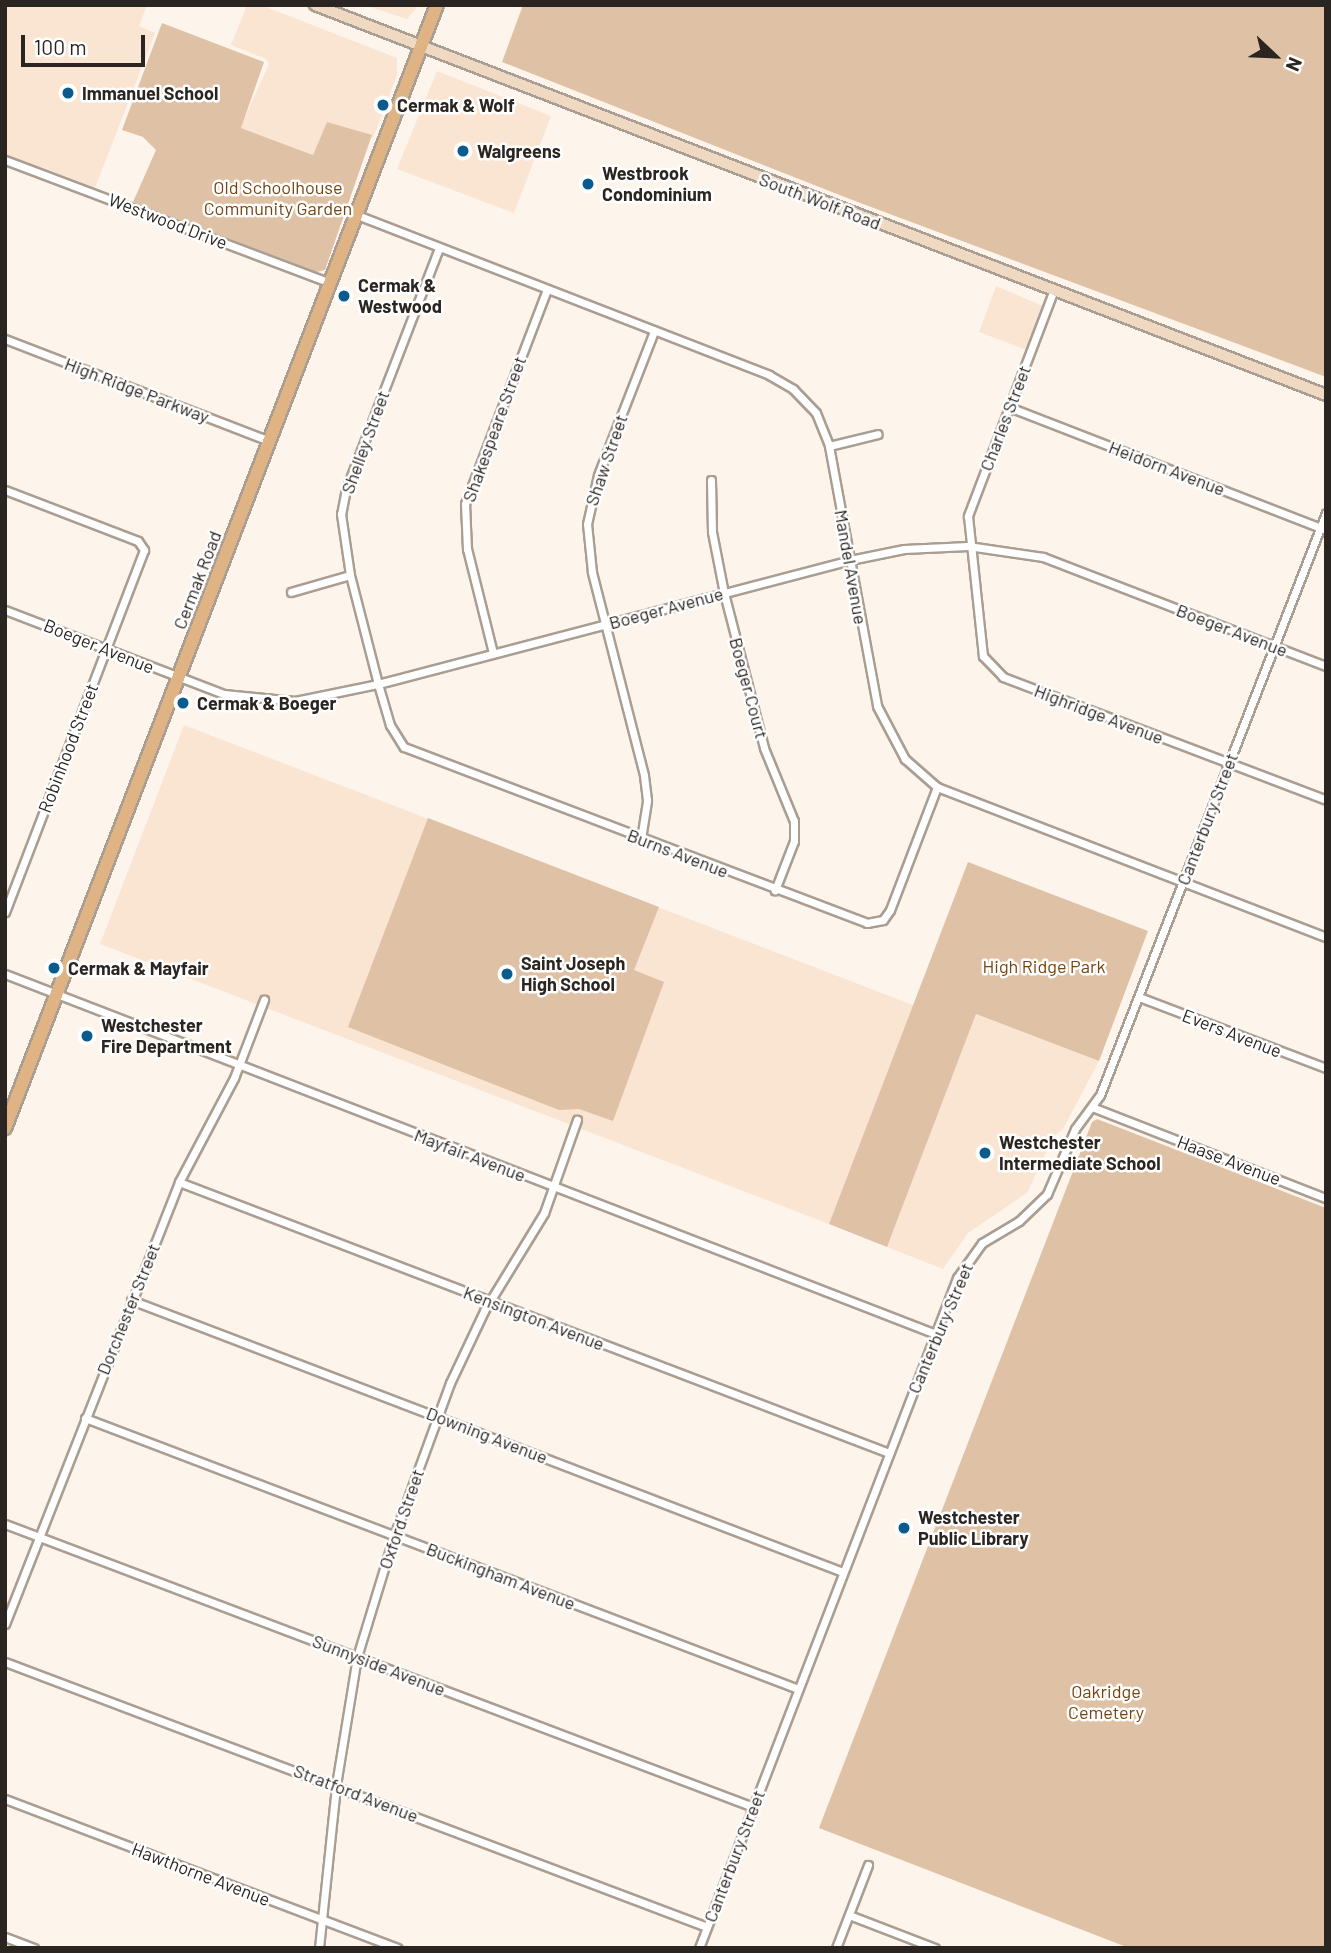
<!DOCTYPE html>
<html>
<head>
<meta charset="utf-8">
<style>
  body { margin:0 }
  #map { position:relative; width:1331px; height:1953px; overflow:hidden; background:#fdf4ec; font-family:Barlow,sans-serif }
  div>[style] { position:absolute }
  .built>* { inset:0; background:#fae5d3 }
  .green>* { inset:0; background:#dfc1a5 }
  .roads { filter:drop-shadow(2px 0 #aa9d91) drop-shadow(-2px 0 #aa9d91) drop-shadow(0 2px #aa9d91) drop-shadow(0 -2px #aa9d91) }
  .street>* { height:7px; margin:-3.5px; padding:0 3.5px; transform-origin:3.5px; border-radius:3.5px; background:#fff }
  .secondary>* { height:10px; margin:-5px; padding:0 5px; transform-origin:5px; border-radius:5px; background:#efd9c2 }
  .primary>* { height:12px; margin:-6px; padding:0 6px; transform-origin:6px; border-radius:6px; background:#dfb384 }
  .dots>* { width:19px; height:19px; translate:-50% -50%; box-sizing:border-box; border:4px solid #fff; border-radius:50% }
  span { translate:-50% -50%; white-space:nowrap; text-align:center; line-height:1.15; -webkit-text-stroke:5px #fff; paint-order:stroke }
  .poi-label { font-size:18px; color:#2b2521; font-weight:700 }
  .left { translate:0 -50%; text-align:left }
  .park-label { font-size:18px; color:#74450f }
  .street-label { font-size:18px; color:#2b2521 }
  .frame { position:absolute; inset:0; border:7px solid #2b2521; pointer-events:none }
  .north { position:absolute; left:1240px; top:21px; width:70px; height:70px; -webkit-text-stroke:5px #fff; paint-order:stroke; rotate:113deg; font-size:19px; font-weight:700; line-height:28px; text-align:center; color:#2b2521 }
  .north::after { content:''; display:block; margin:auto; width:24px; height:32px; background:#2b2521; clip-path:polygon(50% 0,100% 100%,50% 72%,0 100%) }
  .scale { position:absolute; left:21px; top:35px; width:124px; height:32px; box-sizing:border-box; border:4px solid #2b2521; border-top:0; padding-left:9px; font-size:21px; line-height:24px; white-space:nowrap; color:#2b2521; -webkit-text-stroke:5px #fff; paint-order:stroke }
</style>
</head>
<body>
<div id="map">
  <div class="built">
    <i style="clip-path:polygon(5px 5px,147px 5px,139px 26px,155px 33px,95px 188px,5px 154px)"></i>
    <i style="clip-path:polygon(247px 5px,261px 5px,397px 58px,397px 75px,373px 138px,327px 122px,313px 155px,240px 128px,269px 64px,266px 59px,231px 45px)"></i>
    <i style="clip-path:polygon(364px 5px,419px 5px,407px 19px)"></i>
    <i style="clip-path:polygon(437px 71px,551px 116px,514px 213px,397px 169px)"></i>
    <i style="clip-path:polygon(996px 286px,1048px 308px,1032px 352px,979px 332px)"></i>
    <i style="clip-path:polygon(184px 725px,913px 1005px,829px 1224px,100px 944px)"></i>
    <i style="clip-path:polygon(976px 1014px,1099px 1061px,1063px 1129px,1053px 1137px,1027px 1193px,968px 1233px,943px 1269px,887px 1247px)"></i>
  </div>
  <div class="green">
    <i style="clip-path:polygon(523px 5px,1326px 5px,1326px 377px,855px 201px,502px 62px)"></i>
    <i style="clip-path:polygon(162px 23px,264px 62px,241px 128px,313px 155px,327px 122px,372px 135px,325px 270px,317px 272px,133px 202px,156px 150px,143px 137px,122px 130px)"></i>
    <i style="clip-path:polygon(428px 818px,659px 907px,634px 970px,664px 982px,613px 1121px,579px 1109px,559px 1110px,348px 1027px)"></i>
    <i style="clip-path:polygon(968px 862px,1148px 931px,1099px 1061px,976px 1014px,887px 1247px,829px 1224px)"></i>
    <i style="clip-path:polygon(1097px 1119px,1326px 1208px,1326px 1948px,1129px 1948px,819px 1828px,1092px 1122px)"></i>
  </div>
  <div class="roads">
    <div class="street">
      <i style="left:5px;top:160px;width:348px;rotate:20.7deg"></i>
      <i style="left:357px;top:215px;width:442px;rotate:21.2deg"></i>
      <i style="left:769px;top:375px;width:28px;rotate:30deg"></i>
      <i style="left:793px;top:389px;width:33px;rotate:46deg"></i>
      <i style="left:816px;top:413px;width:35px;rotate:68deg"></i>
      <i style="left:829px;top:446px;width:264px;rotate:79.5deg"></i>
      <i style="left:877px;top:706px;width:60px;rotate:62.2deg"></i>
      <i style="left:905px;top:759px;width:43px;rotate:41.2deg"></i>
      <i style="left:937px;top:787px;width:417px;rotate:21.1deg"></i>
      <i style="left:439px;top:248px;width:258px;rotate:111.1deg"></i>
      <i style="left:346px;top:489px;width:25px;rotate:101deg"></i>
      <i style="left:341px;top:514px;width:62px;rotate:81.6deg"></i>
      <i style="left:350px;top:575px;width:113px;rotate:75.6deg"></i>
      <i style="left:378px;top:684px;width:43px;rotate:73.7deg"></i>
      <i style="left:390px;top:725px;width:26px;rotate:58deg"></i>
      <i style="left:404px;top:747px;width:495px;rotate:20.8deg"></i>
      <i style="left:867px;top:923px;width:16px;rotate:-11deg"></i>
      <i style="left:883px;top:920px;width:12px;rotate:-55deg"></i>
      <i style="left:890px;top:910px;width:132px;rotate:-69.1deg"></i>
      <i style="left:1053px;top:292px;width:240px;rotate:110.8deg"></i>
      <i style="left:968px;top:516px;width:141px;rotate:83.9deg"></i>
      <i style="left:983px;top:656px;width:29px;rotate:46deg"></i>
      <i style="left:1003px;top:677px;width:346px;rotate:20.8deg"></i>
      <i style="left:5px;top:339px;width:283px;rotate:21.1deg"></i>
      <i style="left:1009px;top:407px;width:340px;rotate:21.2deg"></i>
      <i style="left:829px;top:446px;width:50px;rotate:-13.8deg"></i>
      <i style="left:711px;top:480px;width:52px;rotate:88.9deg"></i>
      <i style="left:712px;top:532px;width:62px;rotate:78.9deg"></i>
      <i style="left:724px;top:593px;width:160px;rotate:75.5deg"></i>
      <i style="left:764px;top:748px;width:79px;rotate:67.7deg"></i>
      <i style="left:794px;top:821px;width:20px;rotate:90deg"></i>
      <i style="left:794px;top:841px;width:53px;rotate:111.2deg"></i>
      <i style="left:5px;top:490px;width:142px;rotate:21deg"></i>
      <i style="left:138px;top:541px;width:11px;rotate:56deg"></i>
      <i style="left:144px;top:550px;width:388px;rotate:111deg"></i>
      <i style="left:291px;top:592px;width:61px;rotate:-16.1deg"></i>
      <i style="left:5px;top:610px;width:235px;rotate:21deg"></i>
      <i style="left:224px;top:694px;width:71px;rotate:5.6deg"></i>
      <i style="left:295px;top:701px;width:85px;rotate:-11.6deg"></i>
      <i style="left:378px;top:684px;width:488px;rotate:-14.7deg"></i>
      <i style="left:850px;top:560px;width:55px;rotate:-11.5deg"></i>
      <i style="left:904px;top:549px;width:64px;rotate:-2.7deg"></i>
      <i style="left:968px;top:546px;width:76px;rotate:8.3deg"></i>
      <i style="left:1043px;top:557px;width:303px;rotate:21.1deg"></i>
      <i style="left:493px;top:653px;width:107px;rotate:-104deg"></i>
      <i style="left:467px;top:549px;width:45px;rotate:-92.5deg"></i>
      <i style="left:465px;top:504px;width:230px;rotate:-69.1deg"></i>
      <i style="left:641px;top:839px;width:39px;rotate:-81deg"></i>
      <i style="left:647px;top:800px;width:25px;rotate:-97deg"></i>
      <i style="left:644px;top:775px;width:210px;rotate:-104.4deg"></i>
      <i style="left:592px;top:572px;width:48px;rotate:-95.9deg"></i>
      <i style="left:587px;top:524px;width:50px;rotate:-77.3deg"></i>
      <i style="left:598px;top:475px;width:155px;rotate:-68.7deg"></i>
      <i style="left:5px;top:974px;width:998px;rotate:21.14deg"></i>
      <i style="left:1139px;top:997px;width:200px;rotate:20.8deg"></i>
      <i style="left:1092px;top:1107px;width:251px;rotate:21.3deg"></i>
      <i style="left:179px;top:1182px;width:760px;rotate:20.89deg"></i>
      <i style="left:131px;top:1300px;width:762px;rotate:20.91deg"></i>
      <i style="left:85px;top:1418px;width:763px;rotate:20.81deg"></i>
      <i style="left:5px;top:1524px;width:800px;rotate:20.72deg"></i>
      <i style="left:5px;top:1624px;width:475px;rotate:-68.5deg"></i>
      <i style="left:179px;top:1182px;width:118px;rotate:-62.1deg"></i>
      <i style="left:234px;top:1078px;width:84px;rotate:-69deg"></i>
      <i style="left:5px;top:1662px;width:750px;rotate:20.68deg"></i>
      <i style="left:5px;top:1799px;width:420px;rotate:20.8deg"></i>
      <i style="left:849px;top:1915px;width:92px;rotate:21deg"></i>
      <i style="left:5px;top:1937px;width:31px;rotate:21deg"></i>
      <i style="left:319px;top:1948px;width:164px;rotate:-84deg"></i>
      <i style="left:336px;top:1785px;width:130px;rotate:-80.7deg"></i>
      <i style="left:357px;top:1657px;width:127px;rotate:-73deg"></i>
      <i style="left:394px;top:1536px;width:163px;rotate:-69.9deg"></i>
      <i style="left:450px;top:1383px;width:80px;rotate:-64.7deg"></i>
      <i style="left:484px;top:1311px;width:115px;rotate:-58.5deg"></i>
      <i style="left:544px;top:1213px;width:99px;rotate:-70.5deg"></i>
      <i style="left:699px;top:1948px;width:718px;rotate:-68.94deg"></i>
      <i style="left:957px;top:1278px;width:43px;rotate:-54.5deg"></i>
      <i style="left:982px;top:1243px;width:43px;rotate:-30.7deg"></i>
      <i style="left:1019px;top:1221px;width:39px;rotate:-44deg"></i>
      <i style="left:1047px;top:1194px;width:71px;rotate:-66.7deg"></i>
      <i style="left:1075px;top:1129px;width:42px;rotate:-53.7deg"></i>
      <i style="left:1100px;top:1095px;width:624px;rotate:-68.78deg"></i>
      <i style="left:836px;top:1948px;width:89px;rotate:-68.9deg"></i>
    </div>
    <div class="secondary">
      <i style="left:315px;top:5px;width:1084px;rotate:21.09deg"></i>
    </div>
    <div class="primary">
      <i style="left:5px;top:1128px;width:1203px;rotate:-68.96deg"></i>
    </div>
  </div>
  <div class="dots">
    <i style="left:68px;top:93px;background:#095b8d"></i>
    <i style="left:383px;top:105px;background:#095b8d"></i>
    <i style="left:463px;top:151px;background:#095b8d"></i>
    <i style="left:588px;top:184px;background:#095b8d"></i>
    <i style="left:344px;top:296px;background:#095b8d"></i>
    <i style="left:183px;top:703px;background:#095b8d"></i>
    <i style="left:54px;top:968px;background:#095b8d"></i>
    <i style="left:507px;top:974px;background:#095b8d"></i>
    <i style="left:87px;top:1036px;background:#095b8d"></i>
    <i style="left:985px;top:1153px;background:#095b8d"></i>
    <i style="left:904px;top:1528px;background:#095b8d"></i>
  </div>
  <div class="poi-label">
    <span class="left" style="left:82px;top:93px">Immanuel School</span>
    <span class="left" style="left:397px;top:105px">Cermak &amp; Wolf</span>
    <span class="left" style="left:477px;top:151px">Walgreens</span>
    <span class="left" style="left:602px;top:184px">Westbrook<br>Condominium</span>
    <span class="left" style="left:358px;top:296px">Cermak &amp;<br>Westwood</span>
    <span class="left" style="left:197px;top:703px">Cermak &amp; Boeger</span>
    <span class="left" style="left:521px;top:974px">Saint Joseph<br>High School</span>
    <span class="left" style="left:68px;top:968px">Cermak &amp; Mayfair</span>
    <span class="left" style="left:101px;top:1036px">Westchester<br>Fire Department</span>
    <span class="left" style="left:999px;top:1153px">Westchester<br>Intermediate School</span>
    <span class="left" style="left:918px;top:1528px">Westchester<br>Public Library</span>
  </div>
  <div class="park-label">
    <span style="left:278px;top:198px">Old Schoolhouse<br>Community Garden</span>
    <span style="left:1044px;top:966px">High Ridge Park</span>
    <span style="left:1106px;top:1702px">Oakridge<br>Cemetery</span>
  </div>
  <div class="street-label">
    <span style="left:820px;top:201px;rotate:21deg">South Wolf Road</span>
    <span style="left:168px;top:221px;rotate:21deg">Westwood Drive</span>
    <span style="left:137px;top:390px;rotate:21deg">High Ridge Parkway</span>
    <span style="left:1005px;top:418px;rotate:-69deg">Charles Street</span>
    <span style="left:494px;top:429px;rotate:-70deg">Shakespeare Street</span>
    <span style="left:365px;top:442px;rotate:-70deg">Shelley Street</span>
    <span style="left:606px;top:460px;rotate:-71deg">Shaw Street</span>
    <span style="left:1167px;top:468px;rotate:21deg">Heidorn Avenue</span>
    <span style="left:851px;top:567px;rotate:80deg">Mandel Avenue</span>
    <span style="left:197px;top:580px;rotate:-69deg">Cermak Road</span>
    <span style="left:666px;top:608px;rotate:-15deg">Boeger Avenue</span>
    <span style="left:1232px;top:630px;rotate:21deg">Boeger Avenue</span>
    <span style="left:99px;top:646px;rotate:22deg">Boeger Avenue</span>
    <span style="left:749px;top:688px;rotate:75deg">Boeger Court</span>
    <span style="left:1099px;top:714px;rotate:21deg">Highridge Avenue</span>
    <span style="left:68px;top:748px;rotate:-69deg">Robinhood Street</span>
    <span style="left:1207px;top:819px;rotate:-69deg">Canterbury Street</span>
    <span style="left:678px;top:853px;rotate:21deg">Burns Avenue</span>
    <span style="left:1232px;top:1033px;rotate:21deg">Evers Avenue</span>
    <span style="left:470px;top:1155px;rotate:21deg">Mayfair Avenue</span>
    <span style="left:1229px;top:1160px;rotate:21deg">Haase Avenue</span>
    <span style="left:128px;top:1309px;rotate:-68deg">Dorchester Street</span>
    <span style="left:534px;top:1318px;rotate:21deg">Kensington Avenue</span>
    <span style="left:940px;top:1328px;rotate:-67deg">Canterbury Street</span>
    <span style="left:487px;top:1435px;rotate:21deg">Downing Avenue</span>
    <span style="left:401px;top:1519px;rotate:-71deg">Oxford Street</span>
    <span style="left:501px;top:1576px;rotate:21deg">Buckingham Avenue</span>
    <span style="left:379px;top:1665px;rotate:21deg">Sunnyside Avenue</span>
    <span style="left:356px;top:1793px;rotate:21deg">Stratford Avenue</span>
    <span style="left:734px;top:1856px;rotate:-69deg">Canterbury Street</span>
    <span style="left:201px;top:1874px;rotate:21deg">Hawthorne Avenue</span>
  </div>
  <div class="frame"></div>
  <div class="north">N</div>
  <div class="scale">100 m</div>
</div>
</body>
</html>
